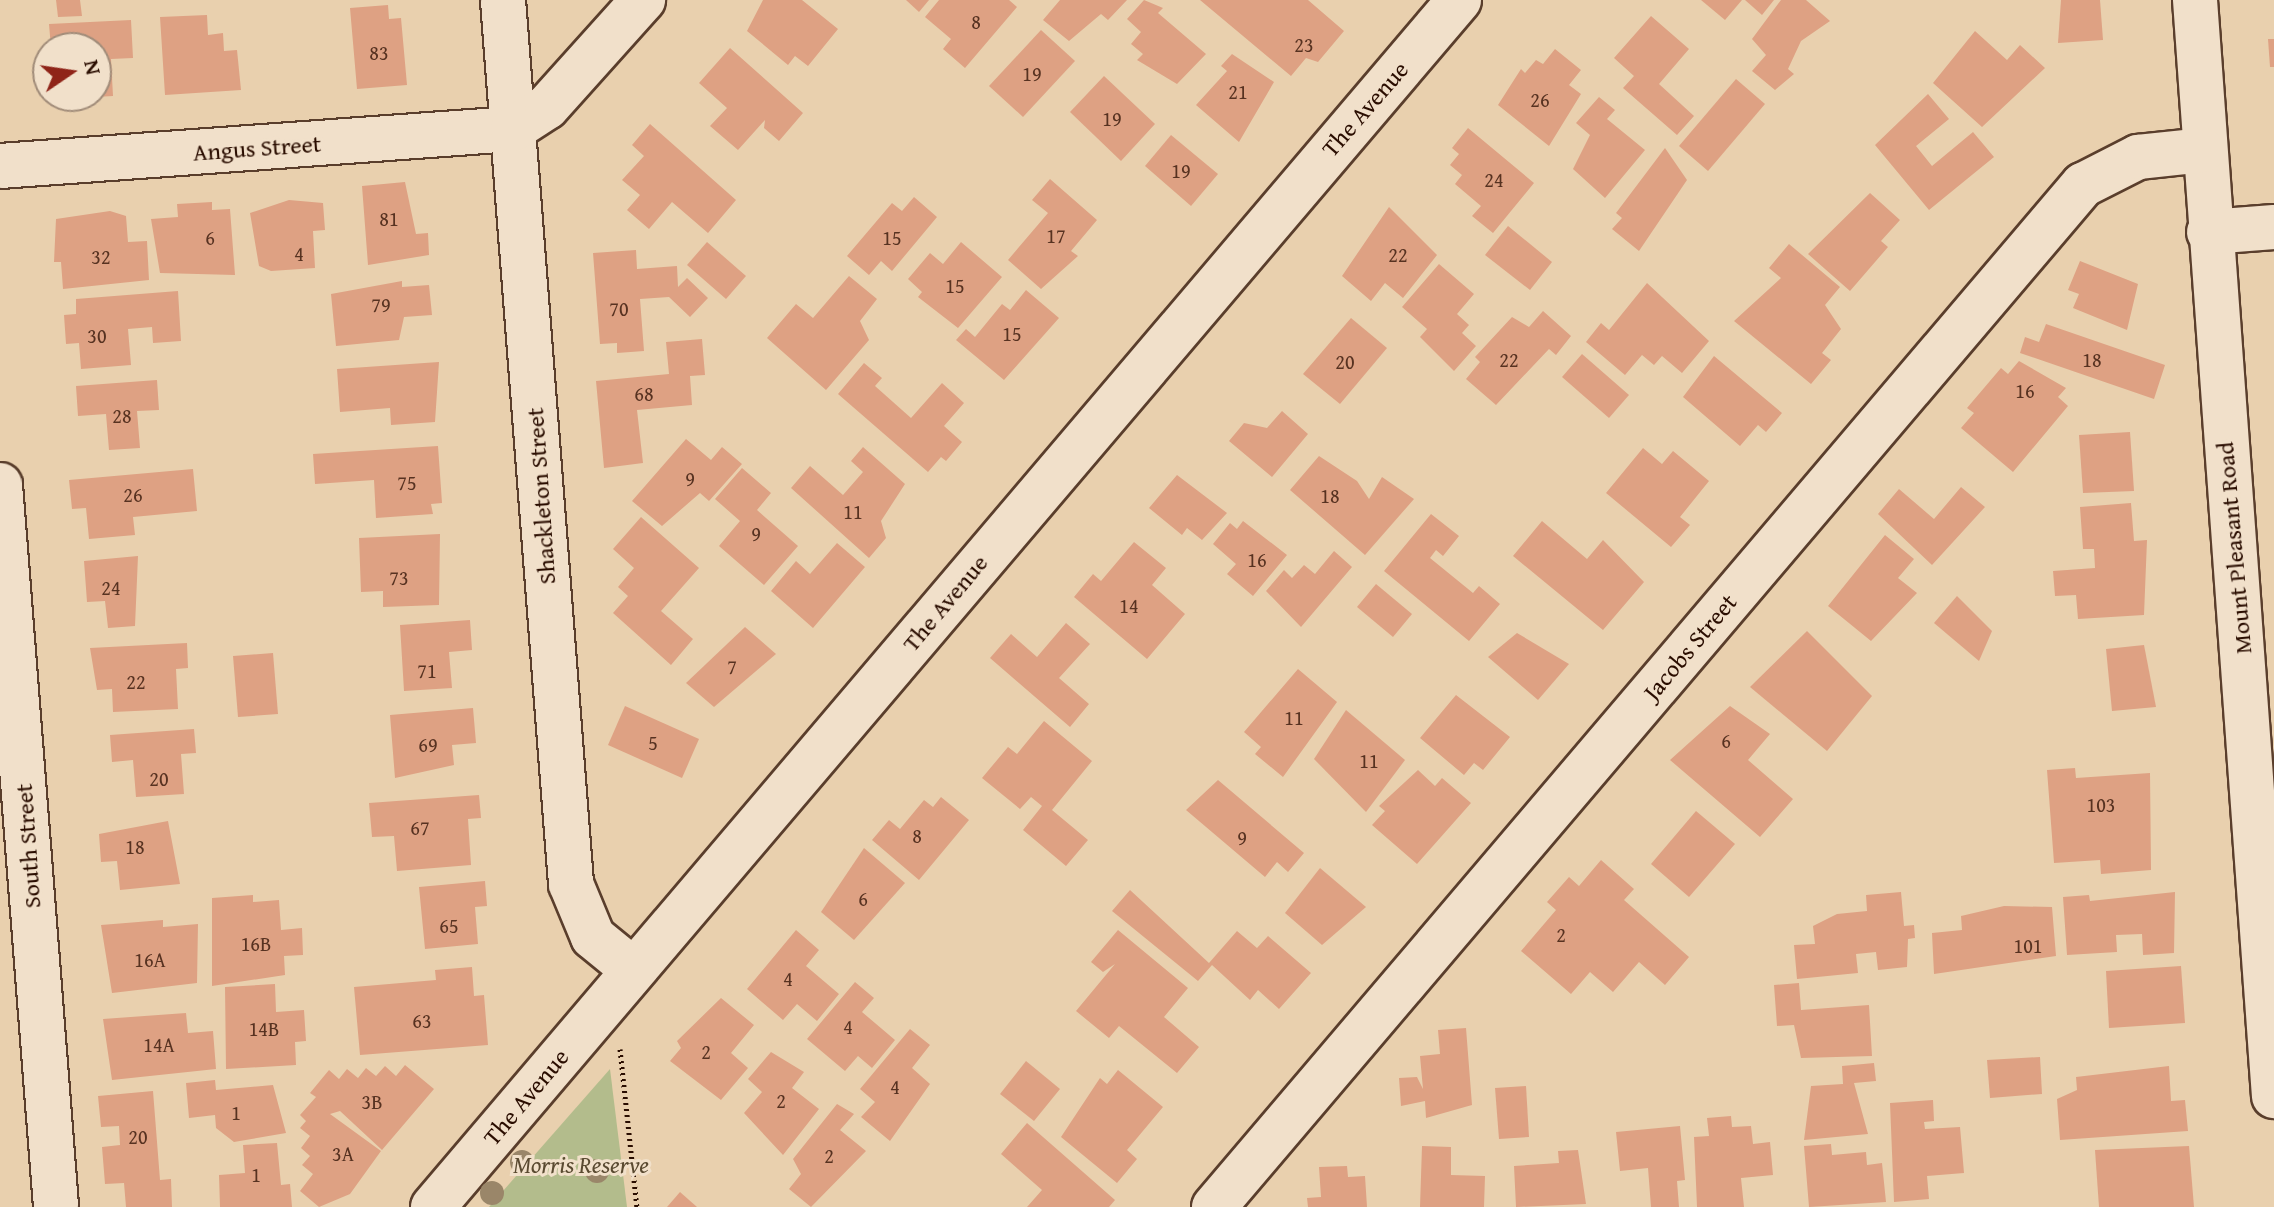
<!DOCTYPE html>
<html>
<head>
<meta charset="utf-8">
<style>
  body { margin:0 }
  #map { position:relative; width:2274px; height:1207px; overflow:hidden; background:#e9d0ae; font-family:"Gentium Book Plus",serif }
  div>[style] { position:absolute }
  .green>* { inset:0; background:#b3bc8c }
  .building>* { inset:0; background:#dea183 }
  .path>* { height:5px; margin-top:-2.5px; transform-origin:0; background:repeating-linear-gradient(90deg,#2a0d00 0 2px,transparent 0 6px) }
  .roads { filter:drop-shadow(2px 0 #5a3e2c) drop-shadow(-2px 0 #5a3e2c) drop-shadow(0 2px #5a3e2c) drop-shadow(0 -2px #5a3e2c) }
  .minor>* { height:44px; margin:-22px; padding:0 22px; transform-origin:22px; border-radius:22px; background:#f1e0ca }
  .trees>* { width:24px; height:24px; margin:-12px; border-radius:50%; background:#9a8669 }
  span { translate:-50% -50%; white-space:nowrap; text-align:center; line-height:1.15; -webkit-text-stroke:6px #f1e0ca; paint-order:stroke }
  .number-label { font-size:20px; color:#573221 }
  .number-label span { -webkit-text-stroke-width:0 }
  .street-label { font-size:24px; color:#2a0d00 }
  .park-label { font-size:24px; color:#5a4a31; font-style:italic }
  .north { position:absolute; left:32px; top:32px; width:80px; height:80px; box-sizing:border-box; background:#f1e0ca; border:2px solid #a18c79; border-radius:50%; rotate:77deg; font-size:22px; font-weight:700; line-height:32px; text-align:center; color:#2a0d00 }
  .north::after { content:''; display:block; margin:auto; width:28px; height:36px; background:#8f2418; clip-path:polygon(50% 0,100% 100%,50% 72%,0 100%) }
</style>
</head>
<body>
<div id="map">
  <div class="green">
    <i style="clip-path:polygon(610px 1069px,627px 1207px,489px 1207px)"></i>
  </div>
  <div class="building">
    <i style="clip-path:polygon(56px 0,80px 0,82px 16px,58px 17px)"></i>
    <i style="clip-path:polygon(763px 0,802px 0,838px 29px,808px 66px,795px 56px,788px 65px,747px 31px)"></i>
    <i style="clip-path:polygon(906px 0,929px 0,919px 12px)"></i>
    <i style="clip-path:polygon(939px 0,1009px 0,1017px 7px,965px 68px,943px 49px,951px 39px,925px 17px)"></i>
    <i style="clip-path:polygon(1060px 0,1127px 0,1108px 20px,1101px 14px,1069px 41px,1043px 20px)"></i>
    <i style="clip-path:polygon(1144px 0,1163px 8px,1158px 13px,1206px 54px,1177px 84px,1137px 60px,1143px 54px,1131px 44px,1141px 32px,1127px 19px)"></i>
    <i style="clip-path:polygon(1200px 0,1308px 0,1344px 31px,1318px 62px,1306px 58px,1291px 76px)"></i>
    <i style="clip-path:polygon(1701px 0,1742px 0,1725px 20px)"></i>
    <i style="clip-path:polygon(1745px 0,1774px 0,1762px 15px)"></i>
    <i style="clip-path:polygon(1781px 0,1806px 0,1830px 21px,1801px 41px,1788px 69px,1794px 74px,1775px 90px,1752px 71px,1766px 55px,1752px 39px)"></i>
    <i style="clip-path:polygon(2061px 0,2100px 0,2103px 40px,2058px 43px)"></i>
    <i style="clip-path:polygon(388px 5px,389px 19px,401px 18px,407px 85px,357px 89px,350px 8px)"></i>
    <i style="clip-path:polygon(207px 15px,208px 35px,223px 33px,224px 51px,237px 50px,241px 90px,165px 95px,160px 17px)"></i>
    <i style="clip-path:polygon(1651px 16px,1689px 49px,1659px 84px,1694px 116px,1677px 135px,1623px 88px,1634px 76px,1614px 58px)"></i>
    <i style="clip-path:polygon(131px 20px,133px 58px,111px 59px,113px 96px,96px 97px,96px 48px,51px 48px,49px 24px)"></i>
    <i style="clip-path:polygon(1041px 30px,1075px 61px,1023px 117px,989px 86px)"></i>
    <i style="clip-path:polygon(1975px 31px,2007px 60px,2020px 45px,2045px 68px,1982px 127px,1933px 83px)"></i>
    <i style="clip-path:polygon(2268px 39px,2274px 39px,2274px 67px,2270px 67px)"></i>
    <i style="clip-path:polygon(730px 48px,803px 113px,779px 141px,764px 128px,765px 120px,738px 150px,710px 126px,727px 108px,699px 83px)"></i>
    <i style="clip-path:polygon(1555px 49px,1581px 70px,1569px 85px,1581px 94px,1549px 146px,1498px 105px,1521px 69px,1525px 73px,1536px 60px,1543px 64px)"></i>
    <i style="clip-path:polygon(1232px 54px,1274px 82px,1239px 142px,1196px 105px,1227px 71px,1221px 66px)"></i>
    <i style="clip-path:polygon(1104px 76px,1155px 124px,1121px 161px,1070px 112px)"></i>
    <i style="clip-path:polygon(1736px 79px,1765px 104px,1708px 171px,1679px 146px)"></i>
    <i style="clip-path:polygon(1928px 94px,1949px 119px,1916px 146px,1932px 166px,1973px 132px,1994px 157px,1929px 210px,1875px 145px)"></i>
    <i style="clip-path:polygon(1599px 97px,1615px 110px,1607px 119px,1645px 150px,1605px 198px,1573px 169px,1590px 135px,1576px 123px)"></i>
    <i style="clip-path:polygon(650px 124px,736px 200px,708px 233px,672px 202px,649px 229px,627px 210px,640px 195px,622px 180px,644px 156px,632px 145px)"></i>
    <i style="clip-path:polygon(1468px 128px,1534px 183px,1493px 233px,1472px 216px,1481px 206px,1455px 184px,1462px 175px,1450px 165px,1459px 154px,1452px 148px)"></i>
    <i style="clip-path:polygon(1171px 135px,1218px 174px,1191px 206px,1145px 166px)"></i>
    <i style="clip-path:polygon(1665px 148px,1687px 180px,1639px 251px,1612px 229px,1622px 218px,1616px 213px)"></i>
    <i style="clip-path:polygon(1050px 179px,1097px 220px,1071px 251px,1078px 256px,1041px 289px,1008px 260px,1048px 213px,1032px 200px)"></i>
    <i style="clip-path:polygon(405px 182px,416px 234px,428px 233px,429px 255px,368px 265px,362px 186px)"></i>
    <i style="clip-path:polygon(1870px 193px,1900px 220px,1881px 241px,1888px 247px,1850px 291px,1808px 254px)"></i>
    <i style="clip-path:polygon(914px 197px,937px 217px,892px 271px,881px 261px,869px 275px,847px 256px,892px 203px,902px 211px)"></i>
    <i style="clip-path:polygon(289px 200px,323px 203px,325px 230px,313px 231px,315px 268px,271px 271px,259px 266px,250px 213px)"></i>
    <i style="clip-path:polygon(212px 202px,212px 210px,230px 209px,235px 275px,160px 273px,151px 219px,178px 217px,177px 204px)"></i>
    <i style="clip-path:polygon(1389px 207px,1437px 255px,1403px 298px,1385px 283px,1371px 301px,1342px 276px)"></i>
    <i style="clip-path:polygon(110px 211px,126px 216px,128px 242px,147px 241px,149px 280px,63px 289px,61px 262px,54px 262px,56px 219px)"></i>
    <i style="clip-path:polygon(1508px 226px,1552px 262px,1530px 290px,1485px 255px)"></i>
    <i style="clip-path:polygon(707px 242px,746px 276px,726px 299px,687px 265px)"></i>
    <i style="clip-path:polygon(961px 242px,1002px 277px,958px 328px,918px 297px,922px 292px,908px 279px,930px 253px,943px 264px)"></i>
    <i style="clip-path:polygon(1789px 244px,1840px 287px,1825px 305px,1841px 329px,1822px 353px,1831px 360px,1811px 384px,1734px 321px,1781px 278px,1769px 268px)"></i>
    <i style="clip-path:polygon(636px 250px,637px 269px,677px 266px,678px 287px,687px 278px,708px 298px,690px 317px,669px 297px,640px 299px,644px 351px,617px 353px,617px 343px,600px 344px,593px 253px)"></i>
    <i style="clip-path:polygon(2080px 261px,2138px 284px,2127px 330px,2073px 308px,2079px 294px,2068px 290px)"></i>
    <i style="clip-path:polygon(1439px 264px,1474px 294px,1457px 314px,1469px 325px,1462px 333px,1476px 346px,1454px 371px,1420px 337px,1427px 329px,1402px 307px)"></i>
    <i style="clip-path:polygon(849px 276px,877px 299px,860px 321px,869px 340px,826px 390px,767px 338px,796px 304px,813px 318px)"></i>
    <i style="clip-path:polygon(402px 281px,402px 287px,429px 285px,432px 315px,404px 317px,399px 340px,336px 346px,331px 294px)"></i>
    <i style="clip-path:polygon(1647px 283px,1709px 341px,1682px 373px,1662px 356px,1654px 365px,1642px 355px,1625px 375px,1586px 342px,1601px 323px,1609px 330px)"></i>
    <i style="clip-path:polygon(1026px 290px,1059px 318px,1004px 380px,956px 340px,966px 329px,975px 337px,1002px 304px,1010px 310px)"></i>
    <i style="clip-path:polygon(178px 291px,181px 341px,153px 343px,152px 327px,128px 329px,131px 365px,81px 369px,79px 343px,66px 344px,64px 315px,76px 314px,76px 299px)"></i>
    <i style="clip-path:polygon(1543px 311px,1571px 336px,1556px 355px,1549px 349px,1496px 405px,1466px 379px,1480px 362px,1475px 357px,1512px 317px,1529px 327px)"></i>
    <i style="clip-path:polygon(1351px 318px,1387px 348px,1340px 404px,1303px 374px)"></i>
    <i style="clip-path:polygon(2046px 324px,2165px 365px,2154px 399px,2020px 353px,2025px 337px,2039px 342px)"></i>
    <i style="clip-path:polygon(702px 339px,705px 375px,690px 376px,692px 405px,637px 410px,643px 463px,604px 468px,596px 381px,669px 374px,666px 342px)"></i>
    <i style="clip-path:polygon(1582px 354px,1629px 395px,1609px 418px,1562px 377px)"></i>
    <i style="clip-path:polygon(1714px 356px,1782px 413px,1766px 432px,1758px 425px,1740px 446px,1683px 397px)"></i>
    <i style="clip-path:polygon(2019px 361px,2066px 388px,2058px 397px,2068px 406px,2013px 472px,1961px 428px,1974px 413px,1967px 408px,2001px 368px,2008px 374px)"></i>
    <i style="clip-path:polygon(439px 362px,435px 422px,391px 425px,390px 408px,340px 412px,337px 369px)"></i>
    <i style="clip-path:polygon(864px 363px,882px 378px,875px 386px,911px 418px,942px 383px,964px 403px,944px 426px,962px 442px,946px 461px,941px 457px,928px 472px,838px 394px)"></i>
    <i style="clip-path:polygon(157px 380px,159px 410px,137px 411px,140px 448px,109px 450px,106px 414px,78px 416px,76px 386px)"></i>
    <i style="clip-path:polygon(1282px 411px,1308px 434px,1272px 477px,1229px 441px,1244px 423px,1267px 428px)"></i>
    <i style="clip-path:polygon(2130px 432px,2134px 491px,2083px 493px,2079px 435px)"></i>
    <i style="clip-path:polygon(686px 439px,711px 460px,722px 447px,742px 464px,709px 501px,700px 493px,662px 526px,632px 501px)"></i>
    <i style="clip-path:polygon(438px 446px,442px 503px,431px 504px,433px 514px,376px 518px,374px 480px,315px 484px,313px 454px)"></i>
    <i style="clip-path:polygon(863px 447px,905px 484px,881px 521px,886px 538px,869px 558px,791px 488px,810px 466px,843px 495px,863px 472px,851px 461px)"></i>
    <i style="clip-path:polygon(1643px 448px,1662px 464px,1673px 451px,1709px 481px,1680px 517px,1690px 525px,1671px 547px,1606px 493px)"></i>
    <i style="clip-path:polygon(1319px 456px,1357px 481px,1369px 499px,1382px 477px,1414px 499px,1365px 555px,1290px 490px)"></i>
    <i style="clip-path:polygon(742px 468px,771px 493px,757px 510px,798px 546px,764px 585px,719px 546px,740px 521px,715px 499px)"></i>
    <i style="clip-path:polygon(193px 469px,197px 511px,133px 517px,135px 535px,89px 539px,86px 508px,72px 509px,69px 480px)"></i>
    <i style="clip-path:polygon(1177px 475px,1227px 513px,1202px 540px,1187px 528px,1182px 535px,1149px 508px)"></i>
    <i style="clip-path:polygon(1961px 487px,1985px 507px,1932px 565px,1878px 514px,1899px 489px,1934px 519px)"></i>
    <i style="clip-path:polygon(2131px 503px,2134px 541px,2147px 540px,2144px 615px,2078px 619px,2076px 595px,2055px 596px,2053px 571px,2095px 568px,2094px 549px,2083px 549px,2080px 507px)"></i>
    <i style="clip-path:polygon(1431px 514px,1459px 536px,1443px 556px,1436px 550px,1430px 558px,1473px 593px,1479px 586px,1500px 604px,1469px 641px,1384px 571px)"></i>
    <i style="clip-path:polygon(641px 517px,699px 568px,661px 611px,693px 639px,671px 665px,613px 613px,628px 596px,618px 587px,634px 568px,613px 549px)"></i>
    <i style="clip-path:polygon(1243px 521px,1287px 555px,1253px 596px,1227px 574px,1236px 564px,1213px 544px,1230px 523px,1237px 529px)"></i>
    <i style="clip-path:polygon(1542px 521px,1587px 559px,1603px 540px,1644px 582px,1603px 630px,1513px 556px)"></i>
    <i style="clip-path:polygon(440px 534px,439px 605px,383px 607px,383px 591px,361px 592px,359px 538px)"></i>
    <i style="clip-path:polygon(1885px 535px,1914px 559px,1898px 578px,1917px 593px,1871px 641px,1828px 606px)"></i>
    <i style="clip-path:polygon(1134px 542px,1166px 568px,1152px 585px,1185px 614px,1147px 659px,1074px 597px,1093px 574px,1101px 581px)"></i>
    <i style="clip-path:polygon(837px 543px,865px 567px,813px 628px,771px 591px,796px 561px,810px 574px)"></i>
    <i style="clip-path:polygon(1334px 551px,1352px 567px,1301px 627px,1266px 591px,1284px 570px,1292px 578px,1304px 565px,1315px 574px)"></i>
    <i style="clip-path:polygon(138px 556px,135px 626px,108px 628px,105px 601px,87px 602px,84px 561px)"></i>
    <i style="clip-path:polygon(1376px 584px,1412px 614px,1393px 637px,1357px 607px)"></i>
    <i style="clip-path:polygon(1957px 596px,1992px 631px,1979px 661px,1934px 623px)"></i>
    <i style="clip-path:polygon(470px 620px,472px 650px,449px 652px,452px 688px,404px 691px,400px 625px)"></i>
    <i style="clip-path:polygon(1066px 623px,1090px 644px,1059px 678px,1089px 704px,1070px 727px,990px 658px,1011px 634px,1037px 657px)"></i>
    <i style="clip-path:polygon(745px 627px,776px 654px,714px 707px,686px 683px)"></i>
    <i style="clip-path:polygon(1807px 631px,1872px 696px,1827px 751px,1750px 687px)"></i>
    <i style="clip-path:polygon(1517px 633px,1569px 664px,1538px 700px,1488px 657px)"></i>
    <i style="clip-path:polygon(187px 643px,188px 668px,176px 669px,178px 709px,113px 712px,112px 689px,97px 690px,90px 648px)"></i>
    <i style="clip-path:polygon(2144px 645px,2156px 707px,2112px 711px,2106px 649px)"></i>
    <i style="clip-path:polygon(273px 653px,278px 714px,238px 717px,233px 656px)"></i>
    <i style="clip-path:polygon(1298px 669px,1337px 702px,1283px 777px,1255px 754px,1261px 747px,1244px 732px)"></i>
    <i style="clip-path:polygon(1456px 695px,1510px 737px,1483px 770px,1474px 763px,1464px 775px,1420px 738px)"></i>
    <i style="clip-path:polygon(625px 706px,699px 739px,682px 778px,608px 745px)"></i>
    <i style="clip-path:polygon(1730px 706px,1770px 734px,1748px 760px,1793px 799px,1760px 837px,1670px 760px)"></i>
    <i style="clip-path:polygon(473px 708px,476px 743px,452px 745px,454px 765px,395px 778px,390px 715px)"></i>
    <i style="clip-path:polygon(1346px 710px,1405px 760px,1366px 812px,1314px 759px)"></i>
    <i style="clip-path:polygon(1044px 721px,1092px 761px,1052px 810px,1088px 840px,1066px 866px,1023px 830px,1042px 806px,1031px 797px,1020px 809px,982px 778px,1008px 747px,1017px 754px)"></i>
    <i style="clip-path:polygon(194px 729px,196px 753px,181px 754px,184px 794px,136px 797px,133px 760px,112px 762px,110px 735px)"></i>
    <i style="clip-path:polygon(2075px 768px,2076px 778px,2150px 773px,2151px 870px,2101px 874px,2100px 860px,2054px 863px,2047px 770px)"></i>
    <i style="clip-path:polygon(1418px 770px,1435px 786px,1442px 778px,1471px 803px,1417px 864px,1372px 825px,1385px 811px,1379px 806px)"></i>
    <i style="clip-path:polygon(1218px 780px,1304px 853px,1288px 872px,1277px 862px,1265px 877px,1186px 810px)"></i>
    <i style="clip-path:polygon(479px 795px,481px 818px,468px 819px,471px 865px,397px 871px,394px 836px,372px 837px,369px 803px)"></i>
    <i style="clip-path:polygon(941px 797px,969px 820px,919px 880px,872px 840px,889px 820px,900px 829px,924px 800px,933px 807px)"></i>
    <i style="clip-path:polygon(1696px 811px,1735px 844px,1689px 897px,1651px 864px)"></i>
    <i style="clip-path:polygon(168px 821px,180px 884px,120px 890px,117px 861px,101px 862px,99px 834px)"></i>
    <i style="clip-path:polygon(864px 848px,905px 883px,854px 940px,821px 912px)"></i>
    <i style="clip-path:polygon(1601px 860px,1634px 889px,1624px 900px,1689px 957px,1665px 985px,1639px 962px,1613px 992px,1590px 972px,1571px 994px,1521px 951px,1556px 910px,1547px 902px,1569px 877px,1579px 886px)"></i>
    <i style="clip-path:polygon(1320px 868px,1366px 907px,1322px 945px,1285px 913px)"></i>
    <i style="clip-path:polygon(485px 881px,487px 906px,475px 907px,478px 944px,425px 949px,419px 887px)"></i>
    <i style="clip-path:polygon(1130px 890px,1209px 963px,1237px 931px,1257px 948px,1268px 936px,1311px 973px,1279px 1009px,1258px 990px,1250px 1000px,1212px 965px,1198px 981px,1112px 911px)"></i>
    <i style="clip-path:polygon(1901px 892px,1904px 926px,1914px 925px,1915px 938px,1908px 939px,1907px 967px,1878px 970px,1876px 952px,1856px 954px,1858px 973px,1797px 979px,1794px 945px,1815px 944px,1813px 926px,1837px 914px,1867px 911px,1866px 895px)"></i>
    <i style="clip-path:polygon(2175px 892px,2174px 953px,2143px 955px,2142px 934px,2116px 935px,2117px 952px,2067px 955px,2063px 897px,2089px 895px,2090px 901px)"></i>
    <i style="clip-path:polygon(253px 895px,253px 902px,279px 900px,281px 930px,302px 928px,303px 955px,284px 956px,285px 975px,212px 986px,212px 898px)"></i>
    <i style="clip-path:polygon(2004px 906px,2052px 907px,2056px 956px,1934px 974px,1932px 933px,1962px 930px,1961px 916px)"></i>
    <i style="clip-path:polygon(163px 920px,163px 927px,198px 924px,197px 983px,112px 993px,101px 925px)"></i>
    <i style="clip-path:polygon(796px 930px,819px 950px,806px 966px,839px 994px,817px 1021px,797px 1004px,783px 1020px,747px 989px)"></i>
    <i style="clip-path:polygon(1118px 930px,1188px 988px,1164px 1017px,1199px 1047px,1177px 1073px,1119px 1026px,1109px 1038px,1076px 1011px,1115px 964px,1103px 972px,1091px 962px)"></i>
    <i style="clip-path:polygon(2181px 966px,2185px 1023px,2109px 1028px,2106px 971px)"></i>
    <i style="clip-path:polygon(472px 967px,474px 996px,484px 995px,488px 1045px,360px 1055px,354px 987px,436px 980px,435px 970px)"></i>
    <i style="clip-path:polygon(855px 982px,874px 998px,862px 1012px,895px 1040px,872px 1068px,858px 1056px,845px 1071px,807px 1039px)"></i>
    <i style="clip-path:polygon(1799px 983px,1801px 1010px,1869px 1005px,1872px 1056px,1801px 1058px,1794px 1025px,1777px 1026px,1774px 985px)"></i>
    <i style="clip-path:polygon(275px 984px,276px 1012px,304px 1010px,306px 1041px,295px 1042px,296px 1065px,226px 1069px,225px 987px)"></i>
    <i style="clip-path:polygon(721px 998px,754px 1025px,731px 1053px,748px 1068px,721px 1100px,670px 1061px,681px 1048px,677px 1041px)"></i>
    <i style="clip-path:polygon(186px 1013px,188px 1033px,213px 1031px,216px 1069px,112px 1080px,103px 1019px)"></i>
    <i style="clip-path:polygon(1466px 1028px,1472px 1105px,1426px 1118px,1425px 1101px,1401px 1106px,1399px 1078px,1417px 1077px,1423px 1089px,1420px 1056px,1440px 1054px,1438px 1030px)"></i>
    <i style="clip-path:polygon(910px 1029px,930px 1045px,912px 1068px,930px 1084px,890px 1141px,861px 1117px,875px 1102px,860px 1089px)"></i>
    <i style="clip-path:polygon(771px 1052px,804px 1072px,792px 1088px,819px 1109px,783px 1155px,744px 1113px,762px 1092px,748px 1079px)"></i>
    <i style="clip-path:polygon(2040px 1057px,2042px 1094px,1990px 1098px,1987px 1060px)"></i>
    <i style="clip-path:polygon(1026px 1061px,1060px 1089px,1034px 1121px,1000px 1094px)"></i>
    <i style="clip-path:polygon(1874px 1063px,1876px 1081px,1854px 1083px,1868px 1134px,1804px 1140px,1811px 1086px,1843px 1084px,1842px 1066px)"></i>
    <i style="clip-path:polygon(405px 1065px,434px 1089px,382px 1150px,340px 1111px,330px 1114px,381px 1151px,350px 1194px,319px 1207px,300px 1191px,313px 1174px,302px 1165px,310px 1156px,301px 1148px,310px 1136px,300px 1128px,306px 1121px,300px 1115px,316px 1097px,310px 1093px,329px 1070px,339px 1079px,347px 1069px,358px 1078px,366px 1068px,376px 1076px,385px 1066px,396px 1076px)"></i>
    <i style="clip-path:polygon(2169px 1066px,2171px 1101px,2185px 1100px,2188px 1131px,2060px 1140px,2057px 1099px,2077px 1090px,2076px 1077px)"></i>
    <i style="clip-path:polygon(1118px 1070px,1163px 1107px,1127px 1150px,1137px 1159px,1117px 1183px,1061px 1137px,1100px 1078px,1107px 1084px)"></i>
    <i style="clip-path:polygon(215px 1080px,216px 1090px,273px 1085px,286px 1133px,234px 1142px,216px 1128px,215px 1115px,189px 1118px,186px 1083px)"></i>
    <i style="clip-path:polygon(1526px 1086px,1529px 1137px,1499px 1139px,1495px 1088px)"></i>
    <i style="clip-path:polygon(153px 1091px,160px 1180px,171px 1179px,172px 1207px,126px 1207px,124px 1183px,105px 1184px,102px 1147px,120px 1145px,119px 1126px,101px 1127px,98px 1096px)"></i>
    <i style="clip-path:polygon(1933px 1100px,1934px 1121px,1924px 1122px,1925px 1129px,1960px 1127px,1964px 1173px,1927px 1176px,1929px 1199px,1894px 1202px,1890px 1103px)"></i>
    <i style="clip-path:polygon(837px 1104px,854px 1114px,840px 1130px,866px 1151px,811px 1207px,789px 1189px,801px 1174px,793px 1159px)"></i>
    <i style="clip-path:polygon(1731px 1116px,1732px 1127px,1751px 1126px,1753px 1144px,1770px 1142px,1773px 1175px,1741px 1178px,1744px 1207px,1697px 1207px,1694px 1137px,1709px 1136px,1707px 1118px)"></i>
    <i style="clip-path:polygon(1027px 1123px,1115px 1200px,1109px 1207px,1027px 1207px,1042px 1190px,1001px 1154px)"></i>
    <i style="clip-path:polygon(1680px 1126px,1685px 1180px,1677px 1181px,1679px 1207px,1651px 1207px,1648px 1168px,1620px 1171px,1616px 1132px)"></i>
    <i style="clip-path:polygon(277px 1143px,281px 1185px,290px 1184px,292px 1207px,220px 1207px,219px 1175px,245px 1173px,243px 1145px)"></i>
    <i style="clip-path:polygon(1831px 1144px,1832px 1155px,1866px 1152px,1867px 1165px,1882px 1163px,1886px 1202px,1809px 1207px,1804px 1146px)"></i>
    <i style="clip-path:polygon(1422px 1146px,1451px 1147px,1451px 1175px,1485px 1176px,1484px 1207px,1420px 1207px)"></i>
    <i style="clip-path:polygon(2189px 1146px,2194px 1207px,2099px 1207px,2095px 1150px)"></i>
    <i style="clip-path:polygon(1578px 1150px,1586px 1204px,1516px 1207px,1514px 1166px,1559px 1163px,1558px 1151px)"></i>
    <i style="clip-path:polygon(1347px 1166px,1348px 1177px,1365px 1176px,1367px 1207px,1308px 1207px,1307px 1198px,1321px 1197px,1319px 1167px)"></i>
    <i style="clip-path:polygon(680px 1192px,697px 1207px,667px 1207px)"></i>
  </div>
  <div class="path">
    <i style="left:620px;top:1049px;width:159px;rotate:83.9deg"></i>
  </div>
  <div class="roads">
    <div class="minor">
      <i style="left:503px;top:0;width:887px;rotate:85.6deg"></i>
      <i style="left:571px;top:884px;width:57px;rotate:67.5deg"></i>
      <i style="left:593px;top:937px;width:49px;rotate:39.2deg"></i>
      <i style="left:2195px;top:0;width:1099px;rotate:85.88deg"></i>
      <i style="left:0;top:166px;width:514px;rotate:-4.13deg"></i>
      <i style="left:513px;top:129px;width:40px;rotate:-32.9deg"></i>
      <i style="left:547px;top:107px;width:144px;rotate:-48.1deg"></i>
      <i style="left:2209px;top:232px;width:65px;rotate:-4.4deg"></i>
      <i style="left:0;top:485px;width:724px;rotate:85.56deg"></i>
      <i style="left:433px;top:1207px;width:1584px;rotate:-49.63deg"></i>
      <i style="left:1214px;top:1207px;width:1342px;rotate:-49.63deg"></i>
      <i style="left:2083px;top:185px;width:62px;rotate:-27deg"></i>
      <i style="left:2138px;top:157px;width:65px;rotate:-6.1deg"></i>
    </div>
  </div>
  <div class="trees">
    <i style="left:522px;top:1162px"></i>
    <i style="left:597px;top:1171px"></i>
    <i style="left:492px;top:1193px"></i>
  </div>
  <div class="number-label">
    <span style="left:976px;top:21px">8</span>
    <span style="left:1304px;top:44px">23</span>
    <span style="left:379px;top:52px">83</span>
    <span style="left:1032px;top:73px">19</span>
    <span style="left:1238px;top:91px">21</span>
    <span style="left:1540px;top:99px">26</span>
    <span style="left:1112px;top:118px">19</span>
    <span style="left:1181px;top:170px">19</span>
    <span style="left:1494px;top:179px">24</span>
    <span style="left:389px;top:218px">81</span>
    <span style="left:1056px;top:235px">17</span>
    <span style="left:210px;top:237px">6</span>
    <span style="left:892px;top:237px">15</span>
    <span style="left:299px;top:253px">4</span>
    <span style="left:1398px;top:254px">22</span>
    <span style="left:101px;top:256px">32</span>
    <span style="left:955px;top:285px">15</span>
    <span style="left:381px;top:304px">79</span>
    <span style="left:619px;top:308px">70</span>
    <span style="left:1012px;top:333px">15</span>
    <span style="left:97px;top:335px">30</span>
    <span style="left:1509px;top:359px">22</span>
    <span style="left:2092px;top:359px">18</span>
    <span style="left:1345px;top:361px">20</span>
    <span style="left:2025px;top:390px">16</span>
    <span style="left:644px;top:393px">68</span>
    <span style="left:122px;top:415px">28</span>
    <span style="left:690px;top:478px">9</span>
    <span style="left:407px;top:482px">75</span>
    <span style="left:133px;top:494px">26</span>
    <span style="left:1330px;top:495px">18</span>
    <span style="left:853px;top:511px">11</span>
    <span style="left:756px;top:533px">9</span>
    <span style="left:1257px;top:559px">16</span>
    <span style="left:399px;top:577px">73</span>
    <span style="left:111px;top:587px">24</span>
    <span style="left:1129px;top:605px">14</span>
    <span style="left:732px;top:666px">7</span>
    <span style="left:427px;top:670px">71</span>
    <span style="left:136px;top:681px">22</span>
    <span style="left:1294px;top:717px">11</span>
    <span style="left:1726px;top:740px">6</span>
    <span style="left:653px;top:742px">5</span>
    <span style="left:428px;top:744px">69</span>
    <span style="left:1369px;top:760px">11</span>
    <span style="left:159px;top:778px">20</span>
    <span style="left:2101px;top:804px">103</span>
    <span style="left:420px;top:827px">67</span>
    <span style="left:917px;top:835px">8</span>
    <span style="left:1242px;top:837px">9</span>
    <span style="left:135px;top:846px">18</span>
    <span style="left:863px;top:898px">6</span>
    <span style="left:449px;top:925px">65</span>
    <span style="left:1561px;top:934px">2</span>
    <span style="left:256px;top:943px">16B</span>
    <span style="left:2028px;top:945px">101</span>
    <span style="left:150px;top:959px">16A</span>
    <span style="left:788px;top:978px">4</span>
    <span style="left:422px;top:1020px">63</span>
    <span style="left:848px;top:1026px">4</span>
    <span style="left:264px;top:1028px">14B</span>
    <span style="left:159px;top:1044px">14A</span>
    <span style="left:706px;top:1051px">2</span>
    <span style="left:895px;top:1086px">4</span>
    <span style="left:781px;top:1100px">2</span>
    <span style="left:372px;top:1101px">3B</span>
    <span style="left:236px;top:1112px">1</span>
    <span style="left:138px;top:1136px">20</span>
    <span style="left:343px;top:1153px">3A</span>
    <span style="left:829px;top:1155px">2</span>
    <span style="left:256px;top:1174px">1</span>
  </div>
  <div class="street-label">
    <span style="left:1365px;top:109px;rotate:-49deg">The Avenue</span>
    <span style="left:257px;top:148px;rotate:-4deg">Angus Street</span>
    <span style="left:541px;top:496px;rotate:-94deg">Shackleton Street</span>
    <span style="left:2234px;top:548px;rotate:-95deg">Mount Pleasant Road</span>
    <span style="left:945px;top:603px;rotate:-50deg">The Avenue</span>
    <span style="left:1690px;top:647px;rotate:-50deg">Jacobs Street</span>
    <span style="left:28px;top:846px;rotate:-94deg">South Street</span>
    <span style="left:526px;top:1097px;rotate:-50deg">The Avenue</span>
  </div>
  <div class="park-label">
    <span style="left:581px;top:1165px">Morris Reserve</span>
  </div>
  <div class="north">N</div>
</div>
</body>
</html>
